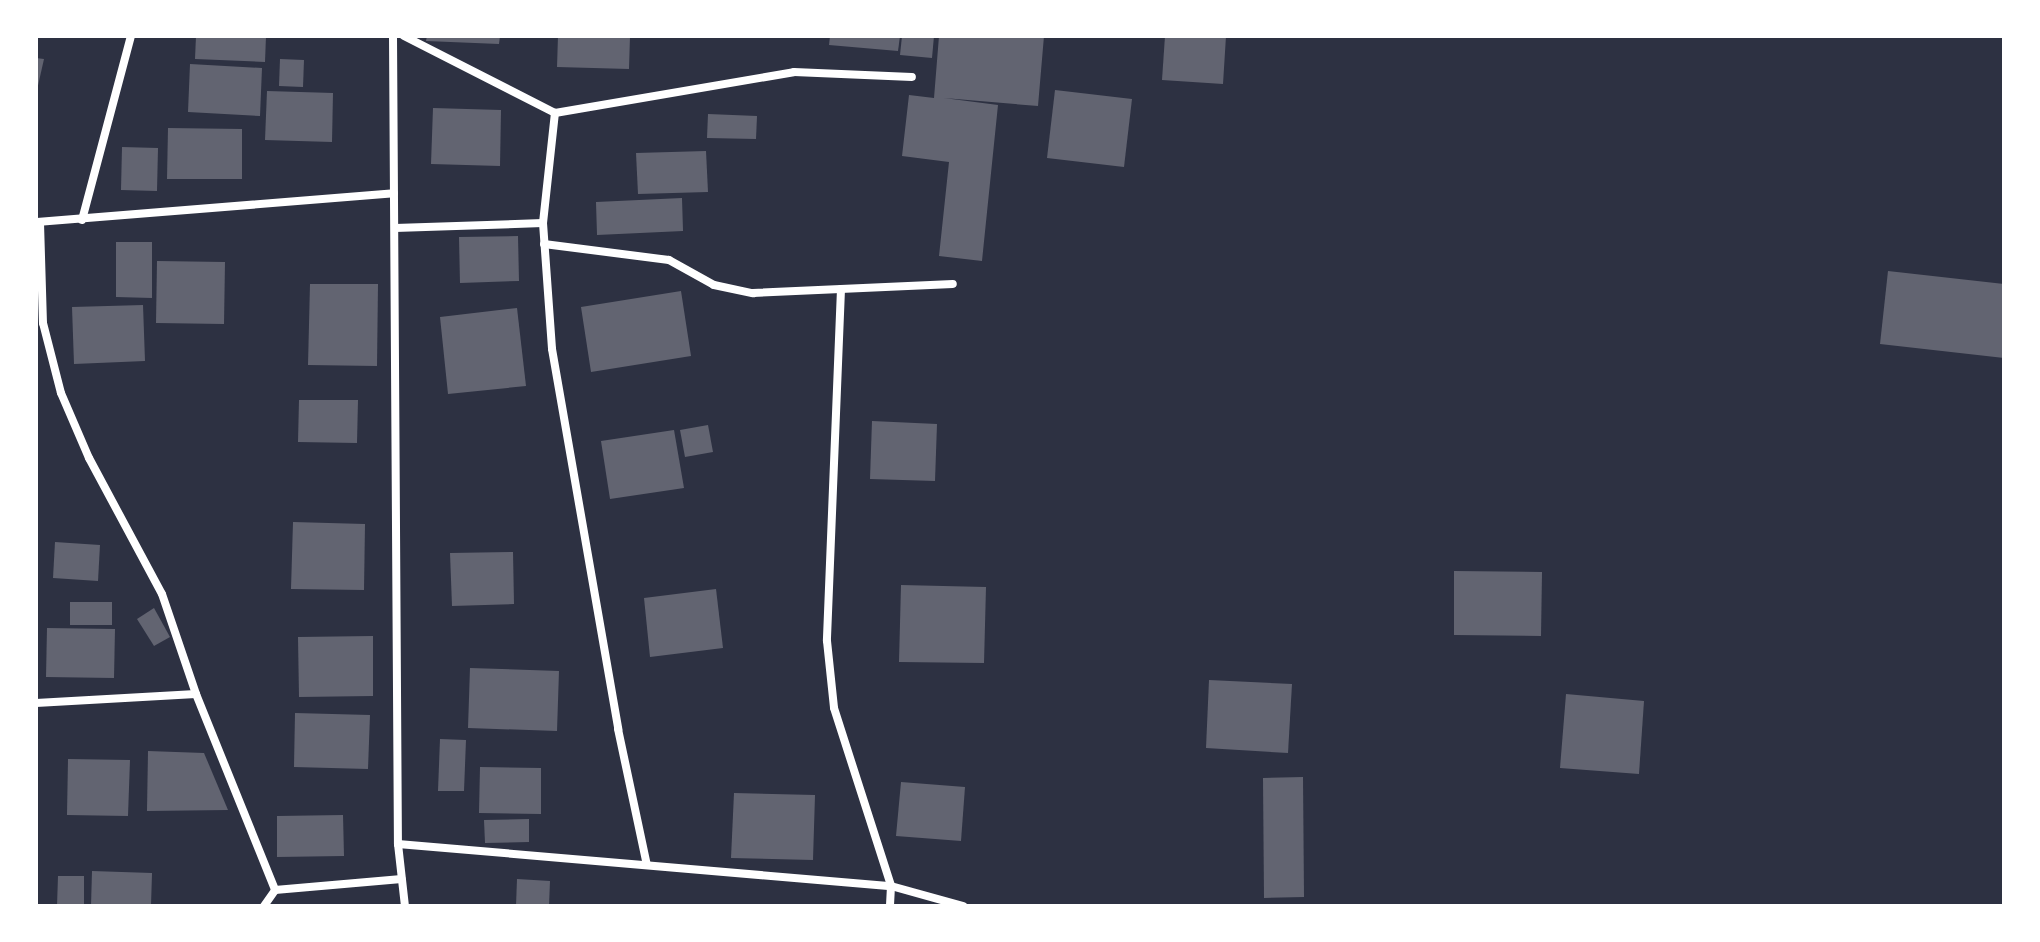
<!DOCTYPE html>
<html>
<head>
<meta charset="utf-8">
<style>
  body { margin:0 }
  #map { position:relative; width:2040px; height:942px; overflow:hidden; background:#2d3142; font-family:"Nunito Sans",sans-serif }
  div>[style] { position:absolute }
  .building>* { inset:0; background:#626471 }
  .minor>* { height:8px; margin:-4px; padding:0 4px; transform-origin:4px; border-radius:4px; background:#fff }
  span { translate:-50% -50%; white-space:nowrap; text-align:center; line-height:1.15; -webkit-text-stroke:8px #fff; paint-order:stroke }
  .frame { position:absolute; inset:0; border:38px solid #fff; pointer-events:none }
</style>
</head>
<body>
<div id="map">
  <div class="building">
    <i style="clip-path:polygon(196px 36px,266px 36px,265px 62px,195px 59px)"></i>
    <i style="clip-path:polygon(427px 36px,500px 36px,499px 44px,426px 41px)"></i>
    <i style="clip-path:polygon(558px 36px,630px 36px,629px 69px,557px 67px)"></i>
    <i style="clip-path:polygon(830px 36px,900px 36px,898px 51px,829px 45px)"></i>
    <i style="clip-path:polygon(902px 36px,934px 36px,932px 58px,900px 55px)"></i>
    <i style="clip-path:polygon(939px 36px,1044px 36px,1038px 106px,944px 98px,998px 105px,982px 261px,939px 256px,949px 162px,902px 156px,909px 95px,934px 98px)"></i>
    <i style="clip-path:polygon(1165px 36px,1226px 36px,1223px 84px,1162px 80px)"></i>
    <i style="clip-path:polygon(36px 58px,44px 59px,37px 90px,36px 90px)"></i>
    <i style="clip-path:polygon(280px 59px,304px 60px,303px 87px,279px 86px)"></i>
    <i style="clip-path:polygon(190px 64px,262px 68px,260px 116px,188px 112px)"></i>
    <i style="clip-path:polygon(1055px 90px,1132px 99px,1124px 167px,1047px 158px)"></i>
    <i style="clip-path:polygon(267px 91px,333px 93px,332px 142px,265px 140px)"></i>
    <i style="clip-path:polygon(433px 108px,501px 110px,500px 166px,431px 164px)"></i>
    <i style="clip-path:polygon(708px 114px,757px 116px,756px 139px,707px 138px)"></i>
    <i style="clip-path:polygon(168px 128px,242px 129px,242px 179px,167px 179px)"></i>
    <i style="clip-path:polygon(122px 147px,158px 148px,157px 191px,121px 190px)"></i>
    <i style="clip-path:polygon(706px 151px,708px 192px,638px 194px,636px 153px)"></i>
    <i style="clip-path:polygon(682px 198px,683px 231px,597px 235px,596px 202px)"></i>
    <i style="clip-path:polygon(518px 236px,519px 281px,460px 283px,459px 237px)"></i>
    <i style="clip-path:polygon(116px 242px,152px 242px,152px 298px,116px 297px)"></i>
    <i style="clip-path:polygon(157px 261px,225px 262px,224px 324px,156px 323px)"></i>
    <i style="clip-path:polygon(1888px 271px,2004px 284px,2004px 358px,1880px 344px)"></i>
    <i style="clip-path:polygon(310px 284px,378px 284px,377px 366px,308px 365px)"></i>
    <i style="clip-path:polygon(681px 291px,691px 356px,591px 372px,581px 307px)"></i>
    <i style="clip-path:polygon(143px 305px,145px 361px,74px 364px,72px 307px)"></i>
    <i style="clip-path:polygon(517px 308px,526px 386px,448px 394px,440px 317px)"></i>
    <i style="clip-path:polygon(299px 400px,358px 400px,357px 443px,298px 442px)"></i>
    <i style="clip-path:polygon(872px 421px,937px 424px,935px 481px,870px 479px)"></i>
    <i style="clip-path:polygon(708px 425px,713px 452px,685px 457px,680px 430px)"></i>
    <i style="clip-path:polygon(674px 430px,684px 488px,610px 499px,601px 441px)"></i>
    <i style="clip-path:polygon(293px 522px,365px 524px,364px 590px,291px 589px)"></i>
    <i style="clip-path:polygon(55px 542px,100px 545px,98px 581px,53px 578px)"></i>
    <i style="clip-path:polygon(513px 552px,514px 604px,452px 606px,450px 553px)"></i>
    <i style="clip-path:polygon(1454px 571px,1542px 572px,1541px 636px,1454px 635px)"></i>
    <i style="clip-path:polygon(901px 585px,986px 587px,984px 663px,899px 662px)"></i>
    <i style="clip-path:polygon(716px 589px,723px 648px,650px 657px,644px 598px)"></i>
    <i style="clip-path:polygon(70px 602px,112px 602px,112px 625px,70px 625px)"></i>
    <i style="clip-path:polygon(154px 608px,170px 637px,154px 646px,137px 619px)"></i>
    <i style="clip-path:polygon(47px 628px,115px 629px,114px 678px,46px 677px)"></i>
    <i style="clip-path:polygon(373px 636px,373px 696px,299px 697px,298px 637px)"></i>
    <i style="clip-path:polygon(470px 668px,559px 671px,557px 731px,468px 728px)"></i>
    <i style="clip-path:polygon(1209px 680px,1292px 684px,1288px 753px,1206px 748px)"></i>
    <i style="clip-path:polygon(1566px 694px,1644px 701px,1639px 774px,1560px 768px)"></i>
    <i style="clip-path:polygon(295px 713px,370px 715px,368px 769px,294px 767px)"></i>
    <i style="clip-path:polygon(440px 739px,466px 740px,464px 791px,438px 791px)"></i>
    <i style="clip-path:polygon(148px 751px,204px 753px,228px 810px,147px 811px)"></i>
    <i style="clip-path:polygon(68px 759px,130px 760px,128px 816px,67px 815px)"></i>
    <i style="clip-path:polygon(480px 767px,541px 768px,541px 814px,479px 813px)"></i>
    <i style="clip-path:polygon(1303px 777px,1304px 897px,1264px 898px,1263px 778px)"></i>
    <i style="clip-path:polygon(901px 782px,965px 787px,961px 841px,896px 836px)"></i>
    <i style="clip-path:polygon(734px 793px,815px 795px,813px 860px,731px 858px)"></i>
    <i style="clip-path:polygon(343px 815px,344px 856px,277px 857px,277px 816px)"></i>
    <i style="clip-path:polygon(529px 819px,529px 842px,485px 843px,484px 820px)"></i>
    <i style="clip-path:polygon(92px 871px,152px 873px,151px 906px,91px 906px)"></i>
    <i style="clip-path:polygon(58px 876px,84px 876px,84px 906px,57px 906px)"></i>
    <i style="clip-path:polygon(517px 879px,550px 881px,549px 906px,516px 906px)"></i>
  </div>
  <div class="minor">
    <i style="left:393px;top:36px;width:808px;rotate:89.65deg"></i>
    <i style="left:398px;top:844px;width:62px;rotate:83.6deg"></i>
    <i style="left:404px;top:36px;width:169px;rotate:27deg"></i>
    <i style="left:82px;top:220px;width:190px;rotate:-75.1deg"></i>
    <i style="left:37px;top:222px;width:358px;rotate:-4.6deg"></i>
    <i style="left:40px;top:223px;width:100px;rotate:88.3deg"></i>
    <i style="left:43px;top:323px;width:72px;rotate:75.6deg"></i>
    <i style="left:61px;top:393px;width:71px;rotate:66.7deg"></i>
    <i style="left:89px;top:458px;width:154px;rotate:61.8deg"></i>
    <i style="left:162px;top:594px;width:106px;rotate:71.2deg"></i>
    <i style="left:196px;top:694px;width:211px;rotate:68deg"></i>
    <i style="left:543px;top:223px;width:126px;rotate:85.9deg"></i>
    <i style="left:552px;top:349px;width:386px;rotate:80.1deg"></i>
    <i style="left:618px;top:729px;width:139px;rotate:78deg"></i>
    <i style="left:395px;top:228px;width:148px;rotate:-1.9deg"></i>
    <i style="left:543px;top:223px;width:111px;rotate:-83.8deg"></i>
    <i style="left:555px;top:113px;width:242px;rotate:-9.7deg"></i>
    <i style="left:794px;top:72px;width:118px;rotate:2.4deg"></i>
    <i style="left:544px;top:244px;width:126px;rotate:7.3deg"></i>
    <i style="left:669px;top:260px;width:51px;rotate:29.1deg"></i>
    <i style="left:714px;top:285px;width:40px;rotate:12deg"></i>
    <i style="left:753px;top:293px;width:200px;rotate:-2.6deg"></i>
    <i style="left:841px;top:289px;width:352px;rotate:92.3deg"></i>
    <i style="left:827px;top:641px;width:67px;rotate:84deg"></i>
    <i style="left:834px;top:708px;width:187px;rotate:72.2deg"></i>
    <i style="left:891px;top:886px;width:20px;rotate:93deg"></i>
    <i style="left:36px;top:703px;width:160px;rotate:-3.2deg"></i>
    <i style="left:398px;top:844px;width:495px;rotate:4.9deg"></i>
    <i style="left:891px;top:886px;width:75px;rotate:15.5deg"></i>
    <i style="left:264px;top:906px;width:19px;rotate:-55deg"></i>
    <i style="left:275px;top:890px;width:127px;rotate:-5deg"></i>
  </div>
  <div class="frame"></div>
</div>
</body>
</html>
